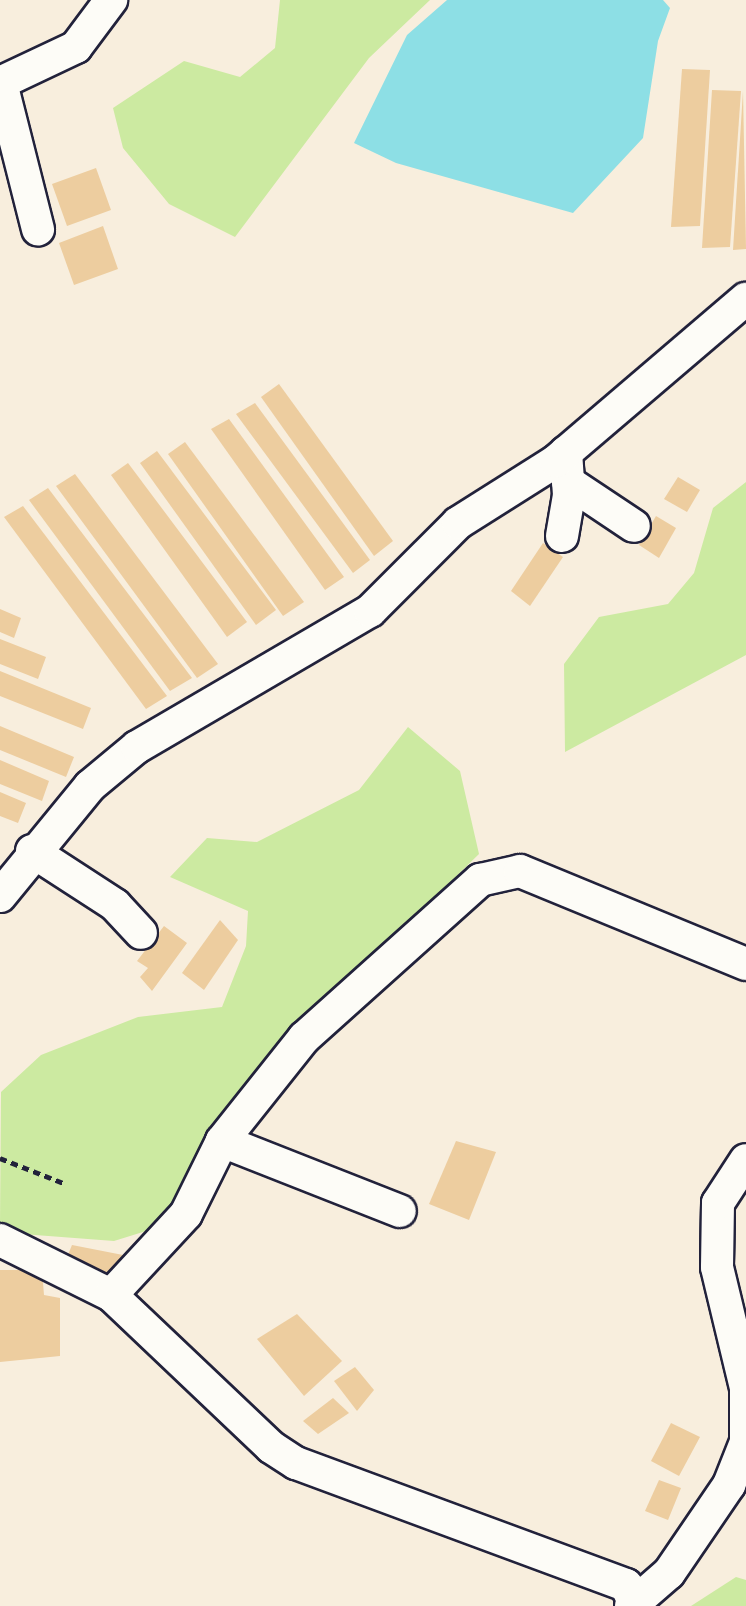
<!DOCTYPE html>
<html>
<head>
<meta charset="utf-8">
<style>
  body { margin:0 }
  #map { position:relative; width:746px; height:1606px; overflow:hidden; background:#f8eedd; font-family:Kalam,sans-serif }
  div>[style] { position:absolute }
  .green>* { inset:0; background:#cceaa1 }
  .water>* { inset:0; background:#8ddfe5 }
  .building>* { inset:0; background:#edcd9f }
  .path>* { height:4.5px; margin-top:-2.25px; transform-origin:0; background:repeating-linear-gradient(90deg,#22223b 0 7px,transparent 0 12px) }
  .roads { filter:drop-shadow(2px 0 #22223b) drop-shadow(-2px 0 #22223b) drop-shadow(0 2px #22223b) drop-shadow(0 -2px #22223b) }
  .minor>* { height:32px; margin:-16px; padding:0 16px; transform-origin:16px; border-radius:16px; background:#fdfcf7 }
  span { translate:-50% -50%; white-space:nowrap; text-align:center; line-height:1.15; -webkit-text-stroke:7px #fdfcf7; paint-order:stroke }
</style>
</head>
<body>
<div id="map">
  <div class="green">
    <i style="clip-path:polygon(280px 0,430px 0,369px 58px,235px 237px,169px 204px,123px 148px,113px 108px,184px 61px,240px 77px,275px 48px)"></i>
    <i style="clip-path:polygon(746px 482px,746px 655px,565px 752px,564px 664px,599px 617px,668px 604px,694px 573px,713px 508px)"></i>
    <i style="clip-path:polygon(408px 727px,460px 771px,479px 854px,300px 1029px,159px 1227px,114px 1241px,22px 1234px,0 1223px,1px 1092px,41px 1055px,138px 1017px,222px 1007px,246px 946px,248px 911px,170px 877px,207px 838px,257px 842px,359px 790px)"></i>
    <i style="clip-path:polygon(736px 1577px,746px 1580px,746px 1606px,691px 1606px)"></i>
  </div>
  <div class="water">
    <i style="clip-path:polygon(447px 0,663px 0,670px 8px,658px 41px,643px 138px,573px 213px,396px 163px,354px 143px,407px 35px)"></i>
  </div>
  <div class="building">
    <i style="clip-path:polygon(682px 69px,710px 70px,700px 226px,671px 227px)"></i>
    <i style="clip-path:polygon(712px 90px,741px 91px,730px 247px,702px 248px)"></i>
    <i style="clip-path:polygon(743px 91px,746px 249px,733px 250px)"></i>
    <i style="clip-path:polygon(96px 168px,111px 210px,67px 226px,52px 184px)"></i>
    <i style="clip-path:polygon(103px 226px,118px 269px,74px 285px,59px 243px)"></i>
    <i style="clip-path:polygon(279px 384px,393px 541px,374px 556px,261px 397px)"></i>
    <i style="clip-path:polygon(255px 403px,370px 560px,353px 573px,236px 414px)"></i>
    <i style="clip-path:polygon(229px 419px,344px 577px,325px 590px,211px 429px)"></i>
    <i style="clip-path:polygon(185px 442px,304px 602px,283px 616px,168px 454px)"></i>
    <i style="clip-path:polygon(157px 451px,276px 610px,256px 625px,140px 463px)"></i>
    <i style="clip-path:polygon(128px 463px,247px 622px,227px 637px,111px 475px)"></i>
    <i style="clip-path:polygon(75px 474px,218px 664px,197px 678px,56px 486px)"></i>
    <i style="clip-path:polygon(678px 477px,700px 490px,687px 512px,664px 499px)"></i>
    <i style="clip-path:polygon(48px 488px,192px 678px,170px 691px,29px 500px)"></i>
    <i style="clip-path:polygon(23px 506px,167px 696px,146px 709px,4px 517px)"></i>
    <i style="clip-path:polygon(656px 516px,676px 528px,659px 558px,639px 545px)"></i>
    <i style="clip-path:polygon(543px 543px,563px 557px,530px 606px,511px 591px)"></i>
    <i style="clip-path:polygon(0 609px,21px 618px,14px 638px,0 632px)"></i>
    <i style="clip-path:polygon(0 639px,46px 657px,38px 679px,0 664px)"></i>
    <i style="clip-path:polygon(0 671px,91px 708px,83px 729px,0 696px)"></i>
    <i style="clip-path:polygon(0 726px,74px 757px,66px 777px,0 750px)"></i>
    <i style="clip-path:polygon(0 760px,49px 781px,42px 801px,0 784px)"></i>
    <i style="clip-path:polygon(0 792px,26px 803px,18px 823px,0 816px)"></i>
    <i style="clip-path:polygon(220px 920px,238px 940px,204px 990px,182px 973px)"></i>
    <i style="clip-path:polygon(164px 926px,187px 943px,152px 991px,140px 977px,148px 968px,137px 961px)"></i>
    <i style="clip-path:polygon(456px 1141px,496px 1152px,469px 1220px,429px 1204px)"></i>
    <i style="clip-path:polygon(72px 1245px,123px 1255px,116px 1275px,65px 1262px)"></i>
    <i style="clip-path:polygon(0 1270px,42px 1270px,44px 1295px,60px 1298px,60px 1356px,0 1362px)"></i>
    <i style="clip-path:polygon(297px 1314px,342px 1361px,304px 1396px,257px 1339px)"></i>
    <i style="clip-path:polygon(355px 1367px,374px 1390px,357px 1411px,334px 1381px)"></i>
    <i style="clip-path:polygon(333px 1398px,349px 1413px,318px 1434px,303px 1421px)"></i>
    <i style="clip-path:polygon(671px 1423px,700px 1437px,679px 1476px,651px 1461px)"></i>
    <i style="clip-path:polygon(659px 1480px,681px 1488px,668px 1520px,645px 1511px)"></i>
  </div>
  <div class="path">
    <i style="left:0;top:1158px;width:71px;rotate:21.5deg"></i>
  </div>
  <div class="roads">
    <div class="minor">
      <i style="left:0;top:83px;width:84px;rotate:-25.3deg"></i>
      <i style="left:76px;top:47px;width:59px;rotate:-53.3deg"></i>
      <i style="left:1px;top:83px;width:151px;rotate:75.8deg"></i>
      <i style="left:568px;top:482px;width:79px;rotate:33.7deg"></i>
      <i style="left:562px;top:536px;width:42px;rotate:-80.3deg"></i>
      <i style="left:569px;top:495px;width:43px;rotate:-94deg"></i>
      <i style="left:32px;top:851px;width:99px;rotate:33deg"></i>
      <i style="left:115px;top:905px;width:38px;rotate:47deg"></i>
      <i style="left:0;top:896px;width:142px;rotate:-50.7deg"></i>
      <i style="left:90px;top:786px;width:61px;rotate:-39.7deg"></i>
      <i style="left:137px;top:747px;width:270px;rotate:-30.3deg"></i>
      <i style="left:370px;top:611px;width:124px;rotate:-45deg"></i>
      <i style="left:458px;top:523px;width:116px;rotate:-32.3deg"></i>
      <i style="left:556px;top:461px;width:250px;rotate:-40.5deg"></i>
      <i style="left:222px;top:1141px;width:191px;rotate:21.5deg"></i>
      <i style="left:0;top:1240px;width:124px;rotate:26.4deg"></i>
      <i style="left:111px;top:1295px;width:221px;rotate:43.5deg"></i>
      <i style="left:271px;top:1447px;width:30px;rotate:33deg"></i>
      <i style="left:296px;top:1463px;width:352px;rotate:20.3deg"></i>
      <i style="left:626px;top:1585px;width:17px;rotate:65deg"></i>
      <i style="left:111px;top:1295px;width:110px;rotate:-47.2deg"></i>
      <i style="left:186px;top:1214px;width:81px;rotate:-63.7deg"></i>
      <i style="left:222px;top:1141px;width:132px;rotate:-51.5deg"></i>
      <i style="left:304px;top:1038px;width:237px;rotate:-41.9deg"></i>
      <i style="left:480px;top:880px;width:41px;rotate:-12.7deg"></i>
      <i style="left:520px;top:871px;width:244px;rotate:22.4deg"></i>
      <i style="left:631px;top:1606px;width:50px;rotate:-41deg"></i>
      <i style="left:669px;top:1573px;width:107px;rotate:-55.7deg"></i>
      <i style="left:729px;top:1485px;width:46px;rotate:-68.4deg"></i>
      <i style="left:746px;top:1442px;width:54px;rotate:-90deg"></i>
      <i style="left:746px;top:1388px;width:124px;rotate:-103.5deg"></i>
      <i style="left:717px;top:1267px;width:64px;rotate:-89.1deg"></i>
      <i style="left:718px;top:1203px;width:51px;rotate:-56.9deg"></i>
    </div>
  </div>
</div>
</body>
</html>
